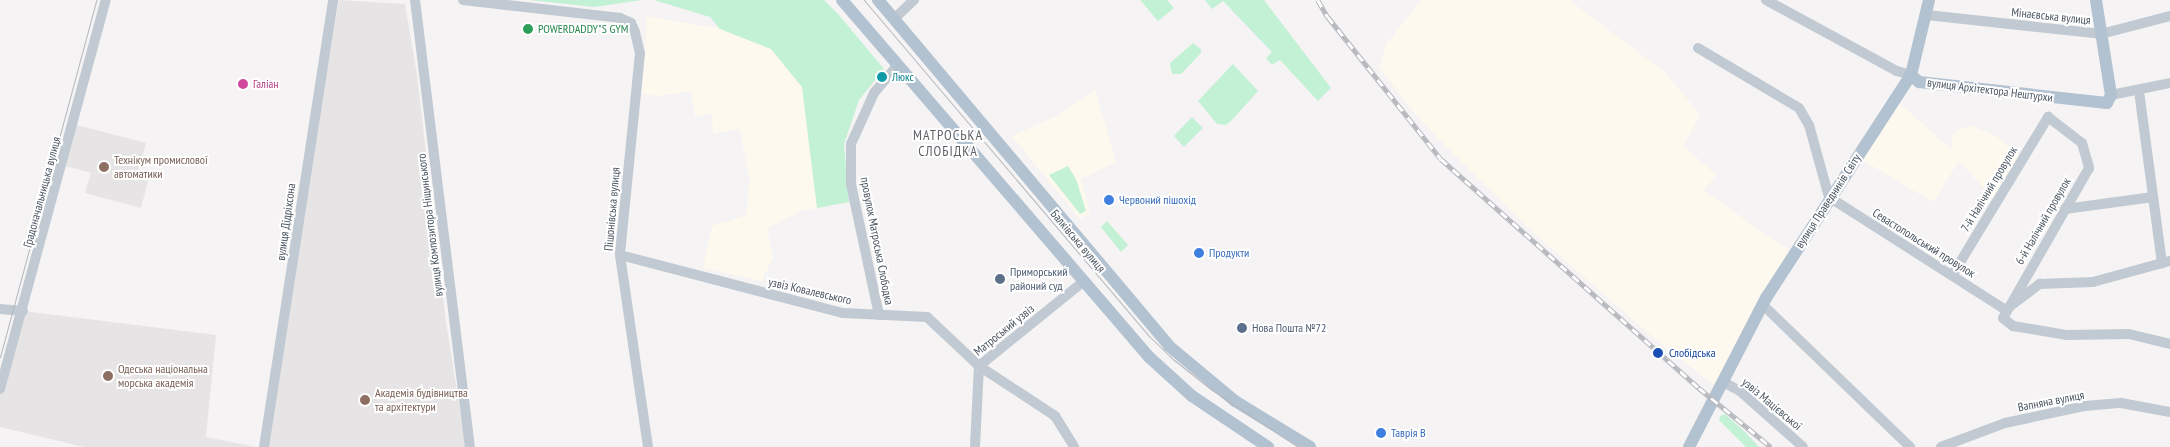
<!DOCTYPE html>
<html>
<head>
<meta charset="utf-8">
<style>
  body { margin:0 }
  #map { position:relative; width:2170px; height:447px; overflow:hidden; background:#f5f3f3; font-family:"PT Sans Narrow",sans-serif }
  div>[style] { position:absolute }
  .commercial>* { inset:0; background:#fdf9ef }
  .education>* { inset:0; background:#e6e4e5 }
  .green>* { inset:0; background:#c3f1d5 }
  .minor>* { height:10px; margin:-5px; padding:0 5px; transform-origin:5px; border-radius:5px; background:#c1cad2 }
  .major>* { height:12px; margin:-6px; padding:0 6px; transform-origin:6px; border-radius:6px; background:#b3c2d1 }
  .tram>* { height:1px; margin:-0.5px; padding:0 0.5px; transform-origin:0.5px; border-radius:0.5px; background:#b5b8bd }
  .rail>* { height:4.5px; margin-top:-2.25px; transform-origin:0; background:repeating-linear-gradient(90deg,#fff 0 8px,#b5b8bd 0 16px); box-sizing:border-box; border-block:1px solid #b5b8bd }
  .dots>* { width:14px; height:14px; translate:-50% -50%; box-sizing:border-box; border:2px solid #fff; border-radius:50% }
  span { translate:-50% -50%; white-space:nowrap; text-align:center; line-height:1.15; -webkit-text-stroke:4px #fff; paint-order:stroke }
  .street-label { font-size:12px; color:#4a5661 }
  .leisure-label { font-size:12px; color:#27864d }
  .left { translate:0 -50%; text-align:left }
  .culture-label { font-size:12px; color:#0d838f }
  .hotel-label { font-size:12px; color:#b23c85 }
  .education-label { font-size:12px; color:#785e54 }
  .shop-label { font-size:12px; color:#366cbe }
  .service-label { font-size:12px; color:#4e5e75 }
  .transit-label { font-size:12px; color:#164399 }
  .neighbourhood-label { font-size:14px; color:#5f6368; letter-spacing:1px }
</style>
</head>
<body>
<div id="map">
  <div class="commercial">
    <i style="clip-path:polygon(1421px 0,1569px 0,1666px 73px,1700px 115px,1684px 146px,1716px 175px,1704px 191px,1793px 253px,1717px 387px,1667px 349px,1529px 229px,1421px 121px,1379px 67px,1387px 43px)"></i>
    <i style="clip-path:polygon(647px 16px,720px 29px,771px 49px,802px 87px,817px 208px,801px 211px,767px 228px,773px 257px,762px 281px,703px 268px,712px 226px,746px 215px,750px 179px,744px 151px,739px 129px,713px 134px,712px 114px,695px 116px,691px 91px,659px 96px,642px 94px)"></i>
    <i style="clip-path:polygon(1095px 89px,1116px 162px,1081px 179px,1090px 212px,1080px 219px,1012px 136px,1058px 115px)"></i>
    <i style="clip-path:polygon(1895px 99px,1951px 149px,1952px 135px,1958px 129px,1972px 126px,1996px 136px,2022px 158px,1996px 202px,1959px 161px,1933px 202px,1857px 157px)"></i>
  </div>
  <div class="education">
    <i style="clip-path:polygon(339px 0,405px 4px,417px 75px,446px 322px,466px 447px,262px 447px,293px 294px,303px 213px)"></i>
    <i style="clip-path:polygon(73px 124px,146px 143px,136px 178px,148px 181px,141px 208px,85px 193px,91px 173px,62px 165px)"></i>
    <i style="clip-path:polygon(23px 311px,216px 335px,206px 437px,256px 447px,84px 447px,0 427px,0 392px)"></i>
  </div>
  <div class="green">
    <i style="clip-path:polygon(530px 0,642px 0,594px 7px)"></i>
    <i style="clip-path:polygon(654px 0,824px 0,838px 14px,884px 69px,859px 100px,844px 144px,849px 202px,817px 208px,802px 87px,771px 49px,720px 29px,710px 17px)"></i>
    <i style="clip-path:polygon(1140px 0,1167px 0,1174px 8px,1158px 21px)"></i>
    <i style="clip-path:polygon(1205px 0,1264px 0,1331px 88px,1318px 101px,1280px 60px,1272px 65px,1266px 58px,1272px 52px,1223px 1px,1212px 9px)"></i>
    <i style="clip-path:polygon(1193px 43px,1201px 49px,1201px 53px,1181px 74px,1172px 74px,1170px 63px)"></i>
    <i style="clip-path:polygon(1233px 64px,1258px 91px,1232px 120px,1226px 125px,1217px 124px,1198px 101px)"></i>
    <i style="clip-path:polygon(1192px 117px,1203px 128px,1184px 147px,1174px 136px)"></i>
    <i style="clip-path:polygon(1068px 166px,1076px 179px,1086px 211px,1080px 214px,1049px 175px)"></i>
    <i style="clip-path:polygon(1107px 221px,1128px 245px,1121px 252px,1101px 227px)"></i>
    <i style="clip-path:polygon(1725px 414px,1745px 432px,1759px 447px,1746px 447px,1719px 420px,1720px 416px)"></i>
  </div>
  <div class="minor">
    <i style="left:415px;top:0;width:450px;rotate:83deg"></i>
    <i style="left:463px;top:0;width:158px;rotate:6.5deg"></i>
    <i style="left:620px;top:18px;width:12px;rotate:24deg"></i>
    <i style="left:631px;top:23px;width:10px;rotate:66deg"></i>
    <i style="left:635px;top:32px;width:22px;rotate:77deg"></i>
    <i style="left:640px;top:53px;width:203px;rotate:95.7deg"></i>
    <i style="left:620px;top:255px;width:194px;rotate:81.7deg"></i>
    <i style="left:1766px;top:0;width:149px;rotate:28.5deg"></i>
    <i style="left:1897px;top:71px;width:15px;rotate:16deg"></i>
    <i style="left:1927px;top:15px;width:175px;rotate:6.2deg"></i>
    <i style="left:2101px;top:34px;width:71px;rotate:-14.6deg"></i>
    <i style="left:894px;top:19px;width:28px;rotate:-44deg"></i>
    <i style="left:1698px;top:48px;width:117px;rotate:30.7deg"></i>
    <i style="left:1799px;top:108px;width:20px;rotate:60deg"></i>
    <i style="left:1809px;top:125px;width:75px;rotate:74.5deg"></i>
    <i style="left:1829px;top:197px;width:210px;rotate:32.6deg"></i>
    <i style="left:2139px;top:91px;width:174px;rotate:82.4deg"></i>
    <i style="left:2111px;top:95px;width:60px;rotate:-11.5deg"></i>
    <i style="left:2065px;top:209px;width:89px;rotate:-7.8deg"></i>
    <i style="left:620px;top:255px;width:230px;rotate:14.6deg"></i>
    <i style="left:843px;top:313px;width:84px;rotate:2.7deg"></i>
    <i style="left:927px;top:317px;width:71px;rotate:43.3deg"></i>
    <i style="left:979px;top:366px;width:91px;rotate:33.3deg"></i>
    <i style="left:1055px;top:416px;width:36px;rotate:58deg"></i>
    <i style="left:1953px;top:274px;width:184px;rotate:-58.8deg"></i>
    <i style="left:2048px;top:117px;width:43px;rotate:37.4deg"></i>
    <i style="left:2082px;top:143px;width:26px;rotate:74deg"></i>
    <i style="left:2089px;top:168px;width:173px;rotate:119.8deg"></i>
    <i style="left:2003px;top:318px;width:13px;rotate:39deg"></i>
    <i style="left:2013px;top:326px;width:55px;rotate:9.5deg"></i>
    <i style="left:2067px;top:335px;width:62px;rotate:-0.9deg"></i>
    <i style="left:2129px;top:334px;width:42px;rotate:13.7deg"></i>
    <i style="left:1762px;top:304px;width:206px;rotate:44deg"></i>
    <i style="left:2009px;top:307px;width:39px;rotate:-37deg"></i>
    <i style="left:2040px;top:284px;width:53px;rotate:-2.2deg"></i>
    <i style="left:2093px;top:282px;width:80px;rotate:-15.3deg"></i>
    <i style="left:0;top:309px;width:23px;rotate:5deg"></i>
    <i style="left:879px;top:315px;width:134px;rotate:-102.1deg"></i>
    <i style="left:851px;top:184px;width:40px;rotate:-90deg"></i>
    <i style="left:851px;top:144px;width:56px;rotate:-65.7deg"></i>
    <i style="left:874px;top:93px;width:35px;rotate:-50deg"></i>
    <i style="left:1723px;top:382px;width:19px;rotate:28deg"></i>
    <i style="left:1740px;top:391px;width:84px;rotate:41.6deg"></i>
    <i style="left:0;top:389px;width:403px;rotate:-74.8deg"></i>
    <i style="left:264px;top:447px;width:452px;rotate:-81.2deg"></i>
    <i style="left:975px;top:447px;width:81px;rotate:-87.2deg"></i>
    <i style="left:979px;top:366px;width:135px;rotate:-39deg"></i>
    <i style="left:1941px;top:447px;width:68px;rotate:-20.6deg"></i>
    <i style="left:2005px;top:423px;width:82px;rotate:-12deg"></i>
    <i style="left:2085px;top:406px;width:36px;rotate:-5deg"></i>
    <i style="left:2121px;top:403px;width:50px;rotate:10.4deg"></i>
  </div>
  <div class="major">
    <i style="left:842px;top:0;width:471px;rotate:49.3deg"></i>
    <i style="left:1149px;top:357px;width:58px;rotate:42.2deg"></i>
    <i style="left:1192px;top:396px;width:92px;rotate:33.9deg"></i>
    <i style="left:878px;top:0;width:452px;rotate:49.9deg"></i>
    <i style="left:1169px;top:346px;width:86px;rotate:39.8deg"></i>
    <i style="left:1235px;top:401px;width:88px;rotate:31.5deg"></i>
    <i style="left:1911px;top:75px;width:11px;rotate:41deg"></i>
    <i style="left:1919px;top:82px;width:189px;rotate:6.4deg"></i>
    <i style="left:2107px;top:103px;width:9px;rotate:-63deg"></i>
    <i style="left:2111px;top:95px;width:96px;rotate:-99deg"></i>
    <i style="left:1689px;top:447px;width:168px;rotate:-62.7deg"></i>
    <i style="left:1766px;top:298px;width:266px;rotate:-57deg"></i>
    <i style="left:1911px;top:75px;width:77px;rotate:-76.5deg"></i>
  </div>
  <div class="tram">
    <i style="left:864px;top:0;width:441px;rotate:49.7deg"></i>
    <i style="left:1149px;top:336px;width:35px;rotate:44deg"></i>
    <i style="left:1174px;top:360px;width:48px;rotate:38.3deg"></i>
    <i style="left:1212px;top:390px;width:103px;rotate:33.5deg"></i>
    <i style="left:0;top:357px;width:370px;rotate:-74.9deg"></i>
  </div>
  <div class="rail">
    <i style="left:1318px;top:0;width:20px;rotate:60deg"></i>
    <i style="left:1328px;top:17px;width:181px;rotate:51.5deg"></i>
    <i style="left:1441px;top:159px;width:345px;rotate:41.6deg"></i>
    <i style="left:1699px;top:388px;width:93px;rotate:39.3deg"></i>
  </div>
  <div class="dots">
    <i style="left:528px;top:29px;background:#2e9e5b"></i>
    <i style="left:882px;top:77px;background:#0f9aa8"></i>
    <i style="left:243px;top:84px;background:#d1479c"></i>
    <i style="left:104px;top:167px;background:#8d6e63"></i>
    <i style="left:1109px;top:200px;background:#3f7fe0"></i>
    <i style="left:1199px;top:253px;background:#3f7fe0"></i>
    <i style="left:1000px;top:279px;background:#5c6f8a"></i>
    <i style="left:1242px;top:328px;background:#5c6f8a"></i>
    <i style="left:1658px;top:353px;background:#1a4fb4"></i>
    <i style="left:108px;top:376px;background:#8d6e63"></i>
    <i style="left:365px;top:400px;background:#8d6e63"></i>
    <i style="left:1381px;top:433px;background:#3f7fe0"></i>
  </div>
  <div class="street-label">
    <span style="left:2051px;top:16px;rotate:6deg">Мінаєвська вулиця</span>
    <span style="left:1990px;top:90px;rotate:7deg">вулиця Архітектора Нештурхи</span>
    <span style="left:1989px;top:189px;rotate:-59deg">7-й Налічний провулок</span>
    <span style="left:42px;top:192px;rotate:-75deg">Градоначальницька вулиця</span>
    <span style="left:1828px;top:201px;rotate:-57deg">вулиця Праведників Світу</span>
    <span style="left:612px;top:209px;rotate:-85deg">Пішонівська вулиця</span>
    <span style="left:2043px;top:221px;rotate:-60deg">6-й Налічний провулок</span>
    <span style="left:286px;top:222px;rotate:-82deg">вулиця Дідріхсона</span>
    <span style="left:430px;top:225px;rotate:-97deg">вулиця Композитора Ніщинського</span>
    <span style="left:877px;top:241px;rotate:79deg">провулок Матроська Слободка</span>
    <span style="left:1078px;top:241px;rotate:50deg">Балківська вулиця</span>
    <span style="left:1924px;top:243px;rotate:32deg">Севастопольський провулок</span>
    <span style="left:810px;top:291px;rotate:13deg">узвіз Ковалевського</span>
    <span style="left:1004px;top:330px;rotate:-39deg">Матроський узвіз</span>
    <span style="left:2051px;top:401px;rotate:-11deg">Вапняна вулиця</span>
    <span style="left:1772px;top:404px;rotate:40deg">узвіз Мацієвської</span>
  </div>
  <div class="leisure-label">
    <span class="left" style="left:538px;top:29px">POWERDADDY"S GYM</span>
  </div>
  <div class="culture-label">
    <span class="left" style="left:892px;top:77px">Люкс</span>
  </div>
  <div class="hotel-label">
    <span class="left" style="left:253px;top:84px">Галіан</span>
  </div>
  <div class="education-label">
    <span class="left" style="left:114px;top:167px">Технікум промислової<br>автоматики</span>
    <span class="left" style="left:118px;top:376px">Одеська національна<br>морська академія</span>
    <span class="left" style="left:375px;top:400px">Академія будівництва<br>та архітектури</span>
  </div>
  <div class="shop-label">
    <span class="left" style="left:1119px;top:200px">Червоний пішохід</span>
    <span class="left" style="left:1209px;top:253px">Продукти</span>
    <span class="left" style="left:1391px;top:433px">Таврія В</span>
  </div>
  <div class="service-label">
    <span class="left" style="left:1010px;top:279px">Приморський<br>районий суд</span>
    <span class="left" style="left:1252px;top:328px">Нова Пошта №72</span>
  </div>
  <div class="transit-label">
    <span class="left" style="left:1669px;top:353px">Слобідська</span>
  </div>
  <div class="neighbourhood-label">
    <span style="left:948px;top:143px">МАТРОСЬКА<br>СЛОБІДКА</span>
  </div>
</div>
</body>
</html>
